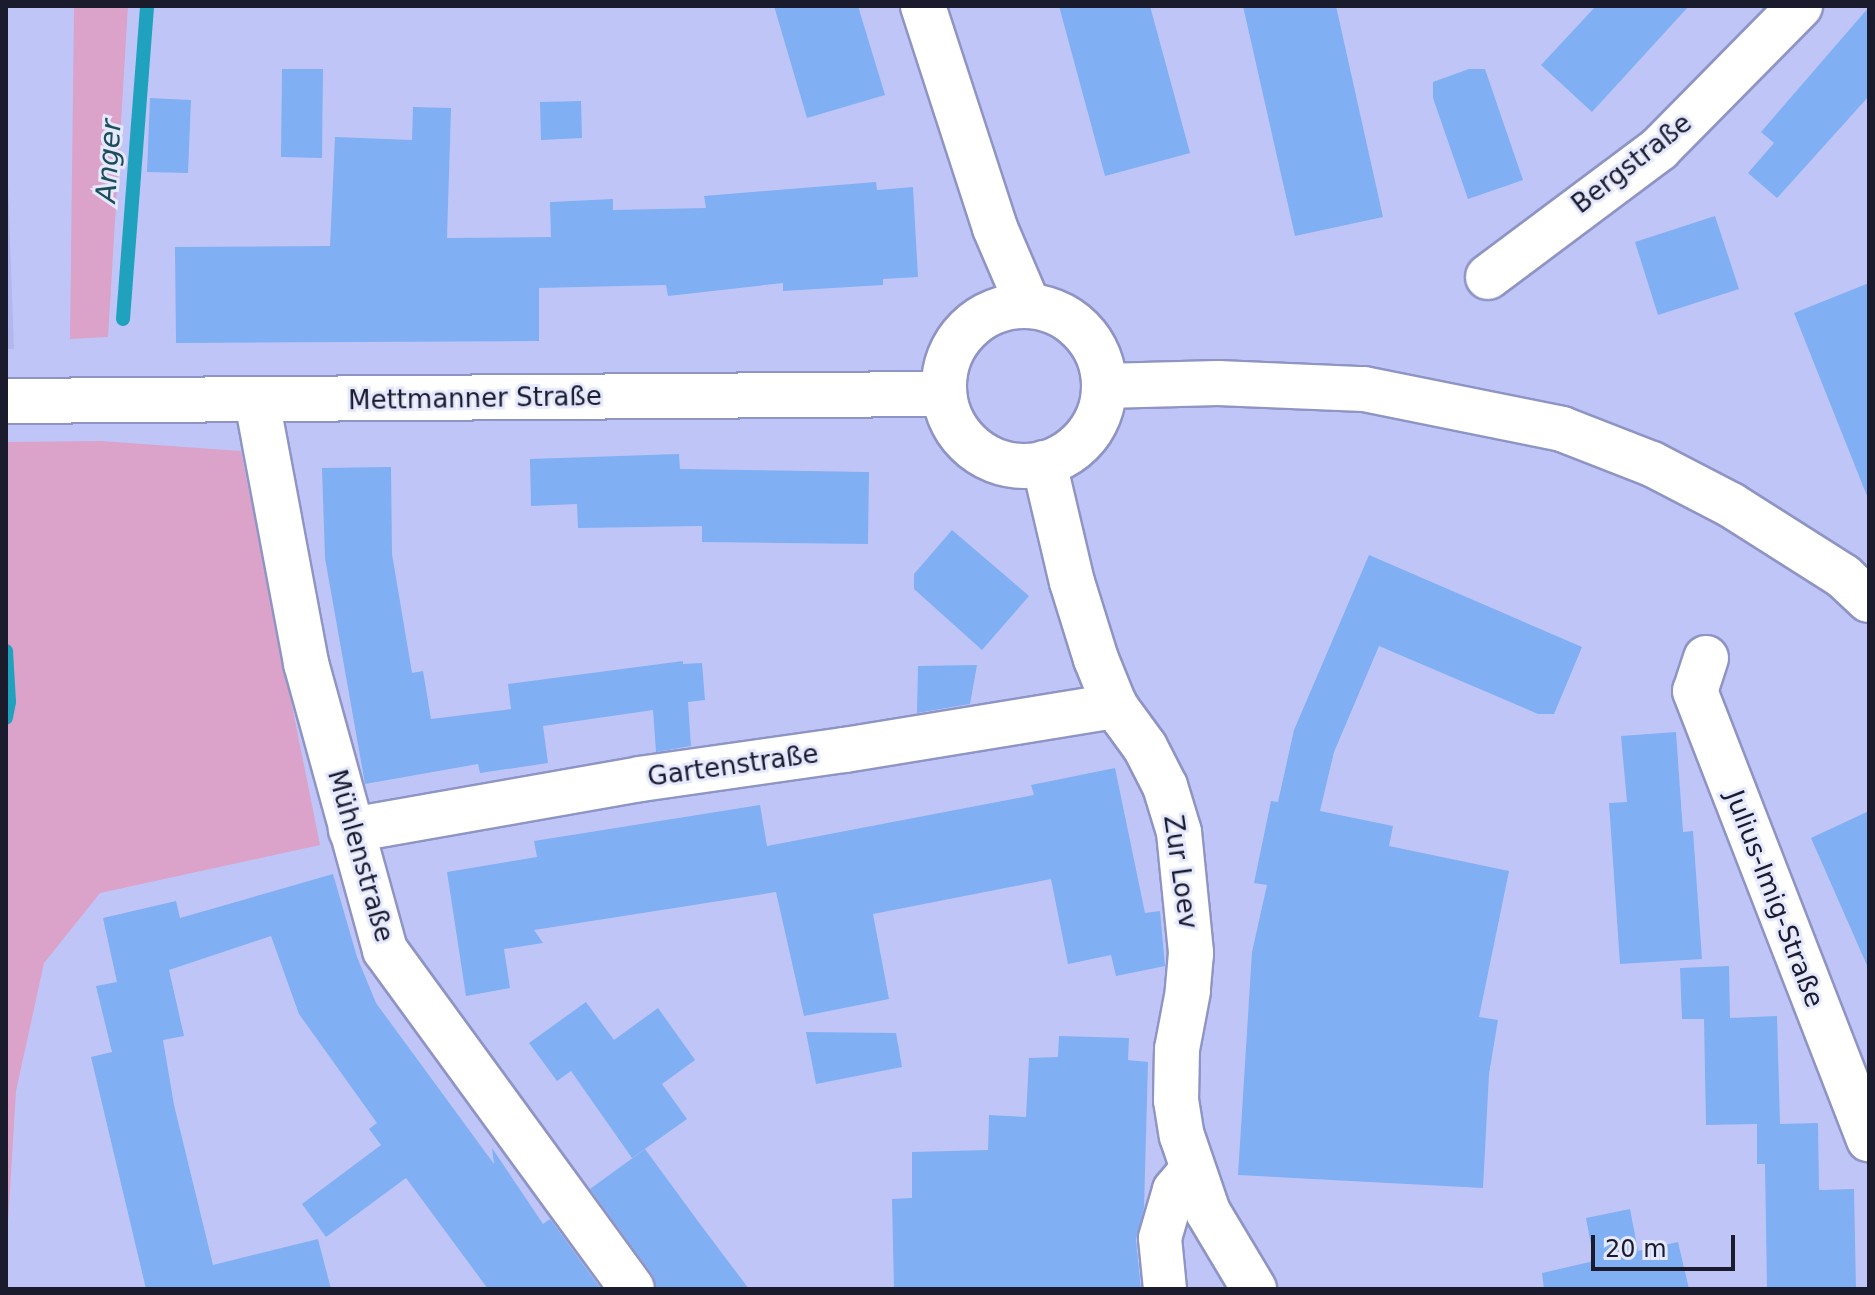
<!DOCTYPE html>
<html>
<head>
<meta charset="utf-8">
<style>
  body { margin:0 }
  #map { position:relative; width:1875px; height:1295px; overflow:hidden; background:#bfc6f7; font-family:"DejaVu Sans",sans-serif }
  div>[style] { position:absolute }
  .built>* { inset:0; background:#b0b8ee }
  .green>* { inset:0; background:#dba2ca }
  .stream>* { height:14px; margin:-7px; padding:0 7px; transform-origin:7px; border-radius:7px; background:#20a1be }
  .building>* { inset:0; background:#81aff4 }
  .roads { filter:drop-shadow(2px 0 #8e95c4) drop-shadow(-2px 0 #8e95c4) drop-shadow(0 2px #8e95c4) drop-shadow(0 -2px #8e95c4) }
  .pedestrian>* { height:42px; margin:-21px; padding:0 21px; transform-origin:21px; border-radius:21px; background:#fff }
  .minor>* { height:44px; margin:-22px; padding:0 22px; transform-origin:22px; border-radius:22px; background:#fff }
  .tertiary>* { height:44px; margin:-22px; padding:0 22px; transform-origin:22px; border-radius:22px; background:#fff }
  .secondary>* { height:44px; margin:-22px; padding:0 22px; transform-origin:22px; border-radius:22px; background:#fff }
  .secondary>.ring { margin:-22px; padding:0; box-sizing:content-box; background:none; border:44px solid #fff; border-radius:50% }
  span { translate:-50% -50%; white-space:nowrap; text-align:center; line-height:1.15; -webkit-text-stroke:6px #e6e9fe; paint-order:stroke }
  .street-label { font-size:26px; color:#1a1c2e }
  .water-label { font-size:28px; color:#1b4d5a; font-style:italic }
  .frame { position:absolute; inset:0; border:8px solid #1a1c2e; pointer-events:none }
  .scale { position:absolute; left:1591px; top:1235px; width:144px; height:36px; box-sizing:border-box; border:4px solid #1a1c2e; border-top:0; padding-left:10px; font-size:24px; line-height:28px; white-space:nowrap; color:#1a1c2e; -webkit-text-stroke:6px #e6e9fe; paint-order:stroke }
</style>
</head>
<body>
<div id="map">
  <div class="built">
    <i style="clip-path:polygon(6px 129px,14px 349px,6px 349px)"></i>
  </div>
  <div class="green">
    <i style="clip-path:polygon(74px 6px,128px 6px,108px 337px,70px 339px)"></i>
    <i style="clip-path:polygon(101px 441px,241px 451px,320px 845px,100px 893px,44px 963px,16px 1091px,6px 1256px,6px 442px)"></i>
  </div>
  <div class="stream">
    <i style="left:123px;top:319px;width:314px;rotate:-85.6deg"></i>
    <i style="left:6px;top:651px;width:51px;rotate:86.6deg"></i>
    <i style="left:9px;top:702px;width:16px;rotate:101deg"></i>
  </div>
  <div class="building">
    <i style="clip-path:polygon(774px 6px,858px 6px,885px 95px,807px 118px)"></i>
    <i style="clip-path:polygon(1059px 6px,1150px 6px,1190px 153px,1105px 176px)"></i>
    <i style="clip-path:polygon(1243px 6px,1336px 6px,1383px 217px,1295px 236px)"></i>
    <i style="clip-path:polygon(1596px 6px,1689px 6px,1592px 112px,1541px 65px)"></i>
    <i style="clip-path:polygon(1869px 7px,1869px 96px,1777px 198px,1748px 173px,1774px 143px,1761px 132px)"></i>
    <i style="clip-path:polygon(282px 69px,323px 69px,322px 158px,281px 157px)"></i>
    <i style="clip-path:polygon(1469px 69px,1485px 69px,1523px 180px,1468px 199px,1433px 98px,1433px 82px)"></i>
    <i style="clip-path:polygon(150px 98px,191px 100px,188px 173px,147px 172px)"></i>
    <i style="clip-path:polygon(581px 101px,582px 138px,541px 140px,540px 102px)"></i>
    <i style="clip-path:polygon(413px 107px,451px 108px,447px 238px,551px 237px,550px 202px,613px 199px,613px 210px,706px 208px,704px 196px,876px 182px,877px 190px,913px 187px,918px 277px,883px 279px,883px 285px,783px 291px,783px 283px,668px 296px,666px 285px,539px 288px,539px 341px,176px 343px,175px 247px,330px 246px,335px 137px,412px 140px)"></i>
    <i style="clip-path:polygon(1715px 216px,1739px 289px,1658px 315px,1635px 242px)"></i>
    <i style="clip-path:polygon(1869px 283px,1869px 495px,1867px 496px,1794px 313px)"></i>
    <i style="clip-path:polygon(679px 454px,680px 469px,869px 472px,868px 544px,702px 542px,702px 526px,578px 528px,577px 504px,531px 506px,530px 459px)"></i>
    <i style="clip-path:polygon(391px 467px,392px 554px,412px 673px,423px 671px,431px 719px,511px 709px,508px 684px,683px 661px,683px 664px,702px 663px,705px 700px,688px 702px,691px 746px,656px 752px,653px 710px,543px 726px,548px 763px,480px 773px,478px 764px,365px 784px,325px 558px,322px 468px)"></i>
    <i style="clip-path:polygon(952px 530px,1029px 596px,982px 650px,914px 589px,914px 574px)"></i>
    <i style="clip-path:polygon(1369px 555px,1582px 647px,1554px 714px,1538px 714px,1379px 646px,1334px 752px,1320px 811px,1393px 826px,1389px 846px,1509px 871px,1479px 1017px,1498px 1020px,1489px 1074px,1483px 1188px,1238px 1175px,1252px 952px,1267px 885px,1254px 883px,1271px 801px,1278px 802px,1294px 730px)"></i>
    <i style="clip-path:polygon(977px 665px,970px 704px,917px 713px,918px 666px)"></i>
    <i style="clip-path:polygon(1676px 732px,1683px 832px,1693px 831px,1702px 959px,1620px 964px,1609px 803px,1627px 802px,1621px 736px)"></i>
    <i style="clip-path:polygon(1115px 768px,1145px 913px,1160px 911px,1165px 966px,1116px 976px,1111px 955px,1068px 964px,1051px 879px,873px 914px,889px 999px,804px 1016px,776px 892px,534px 930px,543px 943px,504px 949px,510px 988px,466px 996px,447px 872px,537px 857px,534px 841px,760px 805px,767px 846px,1034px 795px,1031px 785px)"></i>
    <i style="clip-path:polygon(1869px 811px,1869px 970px,1811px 838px)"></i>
    <i style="clip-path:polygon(333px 874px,357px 957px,376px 1003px,494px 1164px,492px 1148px,543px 1224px,550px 1219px,601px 1289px,488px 1289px,406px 1178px,326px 1237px,302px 1204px,381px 1145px,369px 1129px,377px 1123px,299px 1014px,271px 936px,169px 970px,184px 1036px,163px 1040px,174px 1105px,213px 1265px,318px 1239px,331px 1289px,146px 1289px,91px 1057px,112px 1052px,96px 986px,117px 982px,103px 918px,176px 901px,180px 918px)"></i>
    <i style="clip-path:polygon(1729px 966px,1730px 1018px,1777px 1016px,1780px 1124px,1818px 1123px,1819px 1190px,1854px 1189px,1856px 1289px,1767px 1289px,1765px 1164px,1757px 1164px,1757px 1124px,1706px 1125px,1704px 1019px,1682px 1019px,1680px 968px)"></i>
    <i style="clip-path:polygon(586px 1002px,614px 1040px,658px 1008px,695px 1060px,662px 1084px,687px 1119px,632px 1158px,571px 1071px,557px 1081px,529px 1043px)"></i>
    <i style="clip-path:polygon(806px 1032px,896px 1033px,902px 1067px,816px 1084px)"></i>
    <i style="clip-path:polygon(1059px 1036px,1129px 1038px,1128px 1060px,1148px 1062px,1144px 1208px,1136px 1240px,1141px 1289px,894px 1289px,892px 1199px,912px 1198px,912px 1152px,988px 1150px,989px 1115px,1026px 1117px,1029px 1058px,1058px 1057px)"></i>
    <i style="clip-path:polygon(645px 1149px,700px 1224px,749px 1289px,657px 1289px,652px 1274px,590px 1189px)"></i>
    <i style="clip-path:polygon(1630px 1209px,1638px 1251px,1678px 1242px,1689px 1289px,1544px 1289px,1542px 1273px,1594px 1261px,1586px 1218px)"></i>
  </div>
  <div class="roads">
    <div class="pedestrian">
      <i style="left:1165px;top:1289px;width:51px;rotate:-95.6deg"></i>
      <i style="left:1160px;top:1238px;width:50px;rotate:-73.7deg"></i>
      <i style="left:1174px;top:1190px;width:26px;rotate:-50deg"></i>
    </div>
    <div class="minor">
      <i style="left:1488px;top:277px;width:214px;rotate:-36.8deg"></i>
      <i style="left:1659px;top:149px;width:201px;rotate:-45.4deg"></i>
      <i style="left:257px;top:401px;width:267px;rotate:79.4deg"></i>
      <i style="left:306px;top:663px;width:298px;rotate:74.6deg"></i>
      <i style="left:385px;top:950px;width:419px;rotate:53.9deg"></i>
      <i style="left:1044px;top:463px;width:122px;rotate:76.8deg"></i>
      <i style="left:1072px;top:582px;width:81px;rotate:72.7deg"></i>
      <i style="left:1096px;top:659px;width:51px;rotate:68deg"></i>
      <i style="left:1115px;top:706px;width:51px;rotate:53.8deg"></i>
      <i style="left:1145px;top:747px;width:44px;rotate:62.9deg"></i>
      <i style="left:1165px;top:786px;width:48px;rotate:73.1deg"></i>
      <i style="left:1179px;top:832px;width:122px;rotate:84.3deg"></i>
      <i style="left:1191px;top:953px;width:38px;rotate:95deg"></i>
      <i style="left:1188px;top:991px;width:59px;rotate:100.7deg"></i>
      <i style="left:1177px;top:1049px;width:51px;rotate:91.1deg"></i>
      <i style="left:1176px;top:1100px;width:36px;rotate:81deg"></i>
      <i style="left:1182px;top:1136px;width:80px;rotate:71.1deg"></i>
      <i style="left:1208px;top:1212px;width:90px;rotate:59.1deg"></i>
      <i style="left:1706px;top:658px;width:35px;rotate:108deg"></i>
      <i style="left:1695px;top:691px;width:481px;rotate:68.8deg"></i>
      <i style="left:351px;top:830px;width:293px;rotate:-10deg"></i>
      <i style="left:640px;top:779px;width:207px;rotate:-8.1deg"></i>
      <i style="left:845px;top:750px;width:274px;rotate:-9.3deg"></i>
    </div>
    <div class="tertiary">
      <i style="left:923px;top:6px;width:233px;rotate:72deg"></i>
      <i style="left:995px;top:228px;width:84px;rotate:66.8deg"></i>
    </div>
    <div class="secondary">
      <i class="ring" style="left:944px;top:306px;width:116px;height:116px"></i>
      <i style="left:1104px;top:386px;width:114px;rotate:-1.5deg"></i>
      <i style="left:1218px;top:383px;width:146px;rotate:2.4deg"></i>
      <i style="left:1364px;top:389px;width:202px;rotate:11.4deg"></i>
      <i style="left:1562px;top:429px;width:97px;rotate:21.3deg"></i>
      <i style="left:1652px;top:464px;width:89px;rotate:27.4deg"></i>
      <i style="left:1731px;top:505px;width:133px;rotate:32.4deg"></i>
      <i style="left:1843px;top:576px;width:35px;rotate:43deg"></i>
      <i style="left:6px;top:401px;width:938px;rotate:-0.43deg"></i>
    </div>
  </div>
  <div class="street-label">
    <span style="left:1632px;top:164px;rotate:-38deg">Bergstraße</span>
    <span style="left:475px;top:399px;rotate:-1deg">Mettmanner Straße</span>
    <span style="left:733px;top:766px;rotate:-8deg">Gartenstraße</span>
    <span style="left:360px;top:856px;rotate:74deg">Mühlenstraße</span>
    <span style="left:1180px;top:872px;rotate:82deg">Zur Loev</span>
    <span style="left:1774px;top:899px;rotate:69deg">Julius-Imig-Straße</span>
  </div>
  <div class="water-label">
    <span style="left:109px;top:161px;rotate:-86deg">Anger</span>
  </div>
  <div class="frame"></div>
  <div class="scale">20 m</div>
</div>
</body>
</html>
